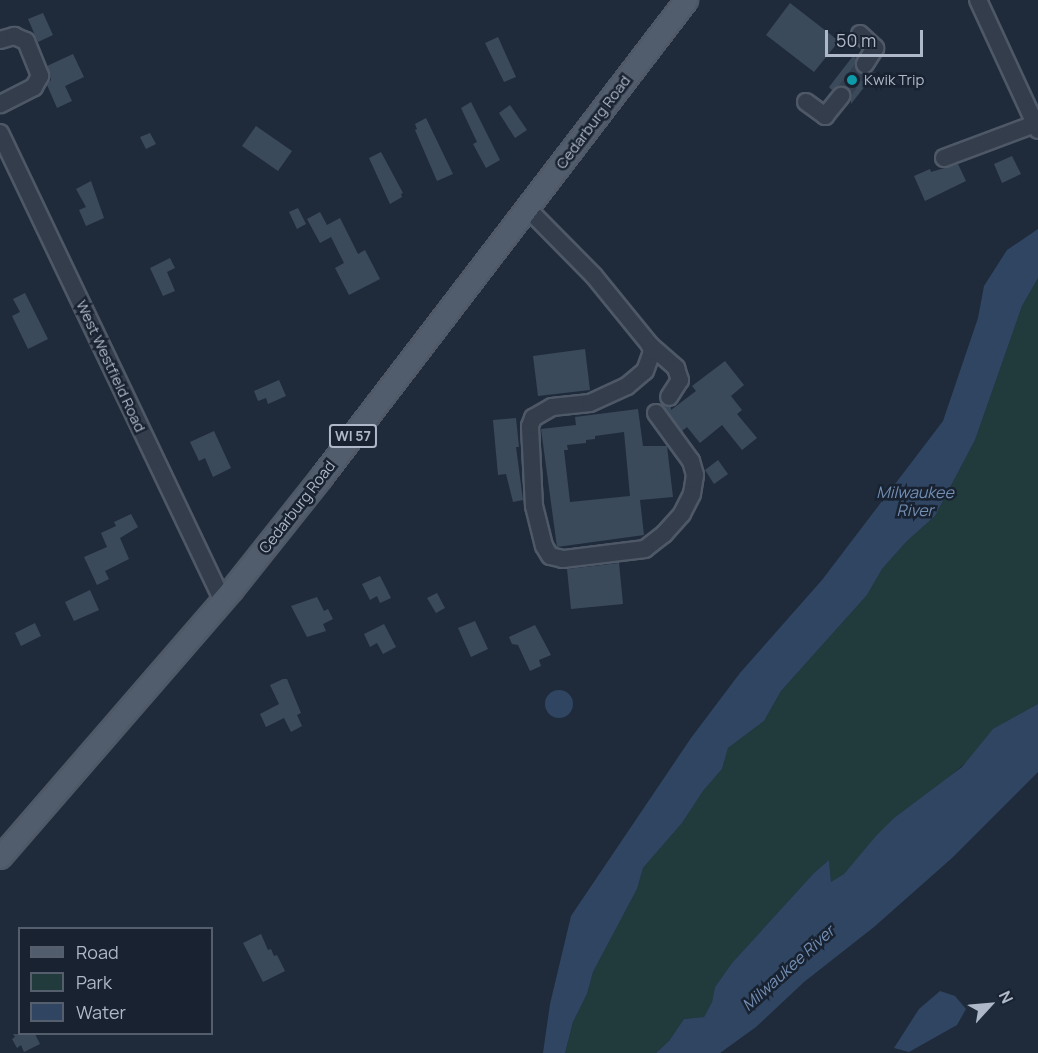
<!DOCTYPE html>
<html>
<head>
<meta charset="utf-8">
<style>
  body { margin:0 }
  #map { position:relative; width:1038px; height:1053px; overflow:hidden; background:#1f2b3b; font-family:Manrope,sans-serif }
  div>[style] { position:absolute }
  .green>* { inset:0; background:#213a3c }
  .water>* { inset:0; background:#2f4562 }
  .round { border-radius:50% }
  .building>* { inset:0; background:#3b4a5b }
  .minor-tunnel>* { height:16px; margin-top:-8px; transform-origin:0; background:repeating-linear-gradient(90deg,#344050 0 16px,transparent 0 24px) }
  .roads { filter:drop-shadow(2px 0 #4e5866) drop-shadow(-2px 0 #4e5866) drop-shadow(0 2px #4e5866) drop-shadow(0 -2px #4e5866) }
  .minor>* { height:16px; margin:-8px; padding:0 8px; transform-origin:8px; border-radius:8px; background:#333d4b }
  .major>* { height:21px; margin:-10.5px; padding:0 10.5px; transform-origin:10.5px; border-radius:10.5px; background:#515c6c }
  .dots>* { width:16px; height:16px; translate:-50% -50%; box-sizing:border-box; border:3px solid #182230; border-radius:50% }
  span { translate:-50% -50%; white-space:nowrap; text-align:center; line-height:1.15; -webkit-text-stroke:5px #182230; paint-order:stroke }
  .shield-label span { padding:2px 4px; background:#182230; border:2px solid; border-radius:4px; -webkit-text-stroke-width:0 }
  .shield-label { font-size:14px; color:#aeb8c8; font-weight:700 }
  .poi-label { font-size:15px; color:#aeb8c8 }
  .left { translate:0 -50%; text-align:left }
  .street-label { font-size:15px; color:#aeb8c8 }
  .water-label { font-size:16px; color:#738eb3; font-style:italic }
  .legend { position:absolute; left:18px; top:927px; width:195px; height:108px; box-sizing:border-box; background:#182230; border:2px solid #545e6d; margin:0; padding:8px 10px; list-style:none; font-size:18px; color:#aeb8c8 }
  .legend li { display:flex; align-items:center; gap:12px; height:30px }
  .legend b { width:30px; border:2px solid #545e6d }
  .north { position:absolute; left:960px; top:975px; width:60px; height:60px; -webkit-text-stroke:4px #182230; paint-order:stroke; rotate:64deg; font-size:16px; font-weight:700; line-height:24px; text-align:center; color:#aeb8c8 }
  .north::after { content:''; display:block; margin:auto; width:21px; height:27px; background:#aeb8c8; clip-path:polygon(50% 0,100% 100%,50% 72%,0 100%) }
  .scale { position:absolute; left:825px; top:30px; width:98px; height:27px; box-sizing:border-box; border:3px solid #aeb8c8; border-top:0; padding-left:8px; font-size:18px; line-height:21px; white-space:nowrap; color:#aeb8c8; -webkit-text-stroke:4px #182230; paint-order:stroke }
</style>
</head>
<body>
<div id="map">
  <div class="green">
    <i style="clip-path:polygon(1038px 278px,1038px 704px,1017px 718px,941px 784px,894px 818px,844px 874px,831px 883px,829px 860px,814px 873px,732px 963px,715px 987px,712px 1002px,704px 1017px,684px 1019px,669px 1041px,656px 1053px,565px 1053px,573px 1022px,587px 994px,593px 972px,637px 889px,643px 868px,682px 823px,703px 791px,722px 769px,728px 748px,764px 721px,781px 691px,867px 595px,882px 569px,907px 541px,935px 516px,975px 440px,1022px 306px)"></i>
  </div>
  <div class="water">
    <i style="clip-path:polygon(1038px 229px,1038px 278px,1022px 306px,975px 440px,935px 516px,907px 541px,882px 569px,867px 595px,781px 691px,764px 721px,728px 748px,722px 769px,703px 791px,682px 823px,643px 868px,637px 889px,593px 972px,587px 994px,573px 1022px,565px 1053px,543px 1053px,550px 1004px,571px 916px,691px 738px,740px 673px,822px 580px,943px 421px,978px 318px,984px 286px,1007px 250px)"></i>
    <i class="round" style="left:545px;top:690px;width:28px;height:28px"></i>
    <i style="clip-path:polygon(1038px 704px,1038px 772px,952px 858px,874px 927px,804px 982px,756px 1027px,720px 1053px,656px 1053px,669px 1041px,684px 1019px,704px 1017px,712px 1002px,715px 987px,732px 963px,814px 873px,829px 860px,831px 882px,844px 874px,876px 836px,894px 818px,962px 767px,993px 729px)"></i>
    <i style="clip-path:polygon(940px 991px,955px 996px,966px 1009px,957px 1025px,909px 1052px,894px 1048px,919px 1009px)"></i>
  </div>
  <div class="building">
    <i style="clip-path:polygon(790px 3px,839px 41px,814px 72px,766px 35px)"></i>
    <i style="clip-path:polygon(43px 13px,53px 35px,38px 42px,28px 19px)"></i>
    <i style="clip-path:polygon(498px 37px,516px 77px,504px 82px,485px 43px)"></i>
    <i style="clip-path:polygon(73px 54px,84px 77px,65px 86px,72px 101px,57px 108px,47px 85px,51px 80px,47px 66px)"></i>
    <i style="clip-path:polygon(853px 56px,856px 58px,855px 64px,859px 73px,876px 72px,851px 104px,851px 93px,847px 87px,838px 86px,832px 90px,829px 87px)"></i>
    <i style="clip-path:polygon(471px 102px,500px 160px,486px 168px,473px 144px,477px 142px,461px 108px)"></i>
    <i style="clip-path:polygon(510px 105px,527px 130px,515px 138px,499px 113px)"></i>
    <i style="clip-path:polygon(426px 118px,453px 174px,437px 181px,415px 130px,417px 129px,415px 124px)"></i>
    <i style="clip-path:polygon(256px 126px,292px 151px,278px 171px,242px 146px)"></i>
    <i style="clip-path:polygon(150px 133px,156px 144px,146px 149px,140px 137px)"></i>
    <i style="clip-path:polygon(381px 152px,403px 193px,401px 194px,402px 197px,390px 204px,369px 158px)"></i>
    <i style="clip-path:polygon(1012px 156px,1021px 174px,1002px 183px,994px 164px)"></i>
    <i style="clip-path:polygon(958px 164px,966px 181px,925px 201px,914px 176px,930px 169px,931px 172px)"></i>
    <i style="clip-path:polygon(91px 181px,104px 218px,86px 226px,79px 210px,86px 207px,76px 189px)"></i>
    <i style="clip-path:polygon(298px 208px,306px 224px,297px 229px,289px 212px)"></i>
    <i style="clip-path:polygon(320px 212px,327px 225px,340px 218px,358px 254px,365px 250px,380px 279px,349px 295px,335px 268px,344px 263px,331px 237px,320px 243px,307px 219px)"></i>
    <i style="clip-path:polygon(170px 258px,175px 268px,167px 272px,175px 291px,163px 296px,150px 268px)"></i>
    <i style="clip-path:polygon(25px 293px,48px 339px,28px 349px,12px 316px,20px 312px,13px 299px)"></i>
    <i style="clip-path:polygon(585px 349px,590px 390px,538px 396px,533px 356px)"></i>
    <i style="clip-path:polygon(725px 361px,744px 385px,731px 396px,742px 410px,737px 414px,757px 438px,742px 450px,722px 425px,700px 443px,687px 427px,682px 431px,663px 406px,671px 407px,671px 410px,696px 391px,692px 386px)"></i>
    <i style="clip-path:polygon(279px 380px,286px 396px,268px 404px,266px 398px,258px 401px,254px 391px)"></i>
    <i style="clip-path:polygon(evenodd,638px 409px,643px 446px,667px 446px,673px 497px,640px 500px,644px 535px,557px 547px,541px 429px,576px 425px,575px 417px,638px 409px,624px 432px,630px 496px,570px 502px,564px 450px,568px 450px,567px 445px,586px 443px,586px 440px,595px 439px,595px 436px,624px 432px)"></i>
    <i style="clip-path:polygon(516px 418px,519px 447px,516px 447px,523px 500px,513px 502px,506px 474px,498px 475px,493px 420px)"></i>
    <i style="clip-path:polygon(214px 431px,231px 468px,213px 477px,205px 458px,199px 461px,190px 442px)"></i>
    <i style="clip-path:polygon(718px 460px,728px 474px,714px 484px,705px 470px)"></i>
    <i style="clip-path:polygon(131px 514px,138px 527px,120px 538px,129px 559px,105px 571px,109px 579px,97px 585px,84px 557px,107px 547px,101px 533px,116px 526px,114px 522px)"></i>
    <i style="clip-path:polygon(619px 563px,623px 604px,571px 609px,567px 569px)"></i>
    <i style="clip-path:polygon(380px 576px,391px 598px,380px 603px,377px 596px,370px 600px,362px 584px)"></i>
    <i style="clip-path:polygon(90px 590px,99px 610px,74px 621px,65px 602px)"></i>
    <i style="clip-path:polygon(437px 593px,445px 608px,436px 613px,427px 598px)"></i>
    <i style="clip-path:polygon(317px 597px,324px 611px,328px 609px,333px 619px,323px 624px,326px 631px,307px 637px,291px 606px)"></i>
    <i style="clip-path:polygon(475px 621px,488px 649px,471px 657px,458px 628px)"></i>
    <i style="clip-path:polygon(35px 623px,41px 636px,21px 646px,15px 633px)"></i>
    <i style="clip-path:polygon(384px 624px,396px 647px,383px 654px,377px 643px,370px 647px,364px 634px)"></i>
    <i style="clip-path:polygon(535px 625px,551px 655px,539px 660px,541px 666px,530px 671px,518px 645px,512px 644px,509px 637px)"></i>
    <i style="clip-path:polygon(283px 679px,287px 679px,301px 713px,297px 715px,302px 726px,291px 732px,284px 718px,266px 727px,260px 714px,279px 704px,270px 685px)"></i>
    <i style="clip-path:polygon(261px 934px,268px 950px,271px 949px,274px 956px,277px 955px,285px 971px,263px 982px,243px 943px)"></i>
    <i style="clip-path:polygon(13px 1034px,35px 1034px,40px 1044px,24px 1052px,21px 1045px,17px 1048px,12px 1039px,15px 1037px)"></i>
  </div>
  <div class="minor-tunnel">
    <i style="left:841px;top:96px;width:40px;rotate:-53deg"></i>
  </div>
  <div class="roads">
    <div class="minor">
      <i style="left:978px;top:0;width:143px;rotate:65.2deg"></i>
      <i style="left:860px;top:34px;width:21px;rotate:43deg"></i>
      <i style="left:875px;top:48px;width:19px;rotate:122deg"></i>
      <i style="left:0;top:40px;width:15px;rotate:-16deg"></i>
      <i style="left:14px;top:36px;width:13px;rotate:23deg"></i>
      <i style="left:26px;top:41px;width:38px;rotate:68deg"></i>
      <i style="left:40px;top:76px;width:13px;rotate:119deg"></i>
      <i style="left:34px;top:87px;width:38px;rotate:153deg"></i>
      <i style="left:806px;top:102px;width:24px;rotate:36deg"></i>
      <i style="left:825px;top:116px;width:26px;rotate:-51deg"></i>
      <i style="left:0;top:133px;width:516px;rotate:64.53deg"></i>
      <i style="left:944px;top:158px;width:97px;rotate:-20.5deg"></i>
      <i style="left:527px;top:208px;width:95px;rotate:45.4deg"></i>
      <i style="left:594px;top:276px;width:89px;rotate:50.9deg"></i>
      <i style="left:656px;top:413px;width:59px;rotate:53.9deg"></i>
      <i style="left:691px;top:461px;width:15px;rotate:74deg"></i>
      <i style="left:695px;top:475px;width:19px;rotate:99deg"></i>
      <i style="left:692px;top:494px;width:22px;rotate:117deg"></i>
      <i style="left:682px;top:514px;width:27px;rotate:132deg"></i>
      <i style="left:664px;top:534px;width:24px;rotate:142deg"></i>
      <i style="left:645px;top:549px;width:83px;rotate:173deg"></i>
      <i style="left:563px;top:559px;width:13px;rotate:-167deg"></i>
      <i style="left:550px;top:556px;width:12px;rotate:-121deg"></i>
      <i style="left:544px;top:546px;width:41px;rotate:-104deg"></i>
      <i style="left:534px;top:506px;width:80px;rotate:-92.9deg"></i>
      <i style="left:530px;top:426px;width:9px;rotate:-69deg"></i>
      <i style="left:533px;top:418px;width:22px;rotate:-30deg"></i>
      <i style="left:552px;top:407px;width:38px;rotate:-6deg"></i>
      <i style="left:590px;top:403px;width:41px;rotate:-24.7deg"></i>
      <i style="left:627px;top:386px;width:23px;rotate:-40deg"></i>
      <i style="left:645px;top:371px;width:20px;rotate:-70deg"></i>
      <i style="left:652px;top:352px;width:7px;rotate:-106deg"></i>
      <i style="left:650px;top:345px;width:35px;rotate:41deg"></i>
      <i style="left:676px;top:368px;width:13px;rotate:72deg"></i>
      <i style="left:680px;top:380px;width:20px;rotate:123deg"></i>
    </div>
    <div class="major">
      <i style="left:0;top:857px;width:354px;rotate:-49.1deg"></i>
      <i style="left:232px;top:589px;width:143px;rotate:-51.5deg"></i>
      <i style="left:321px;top:477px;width:601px;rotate:-52.58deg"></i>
    </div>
  </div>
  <div class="dots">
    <i style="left:852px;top:80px;background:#0f9aa8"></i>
  </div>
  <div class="shield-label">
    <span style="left:353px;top:436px">WI 57</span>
  </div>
  <div class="poi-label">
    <span class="left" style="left:864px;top:80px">Kwik Trip</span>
  </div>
  <div class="street-label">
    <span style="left:593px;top:122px;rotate:-53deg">Cedarburg Road</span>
    <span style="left:111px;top:366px;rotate:65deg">West Westfield Road</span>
    <span style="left:297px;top:507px;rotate:-52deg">Cedarburg Road</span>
  </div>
  <div class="water-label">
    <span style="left:915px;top:501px">Milwaukee<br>River</span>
    <span style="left:788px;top:968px;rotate:-42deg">Milwaukee River</span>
  </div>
  <ul class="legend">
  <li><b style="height:8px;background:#515c6c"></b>Road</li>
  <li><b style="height:16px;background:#213a3c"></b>Park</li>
  <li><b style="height:16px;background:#2f4562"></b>Water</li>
  </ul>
  <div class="north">N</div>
  <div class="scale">50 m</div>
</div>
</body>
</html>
